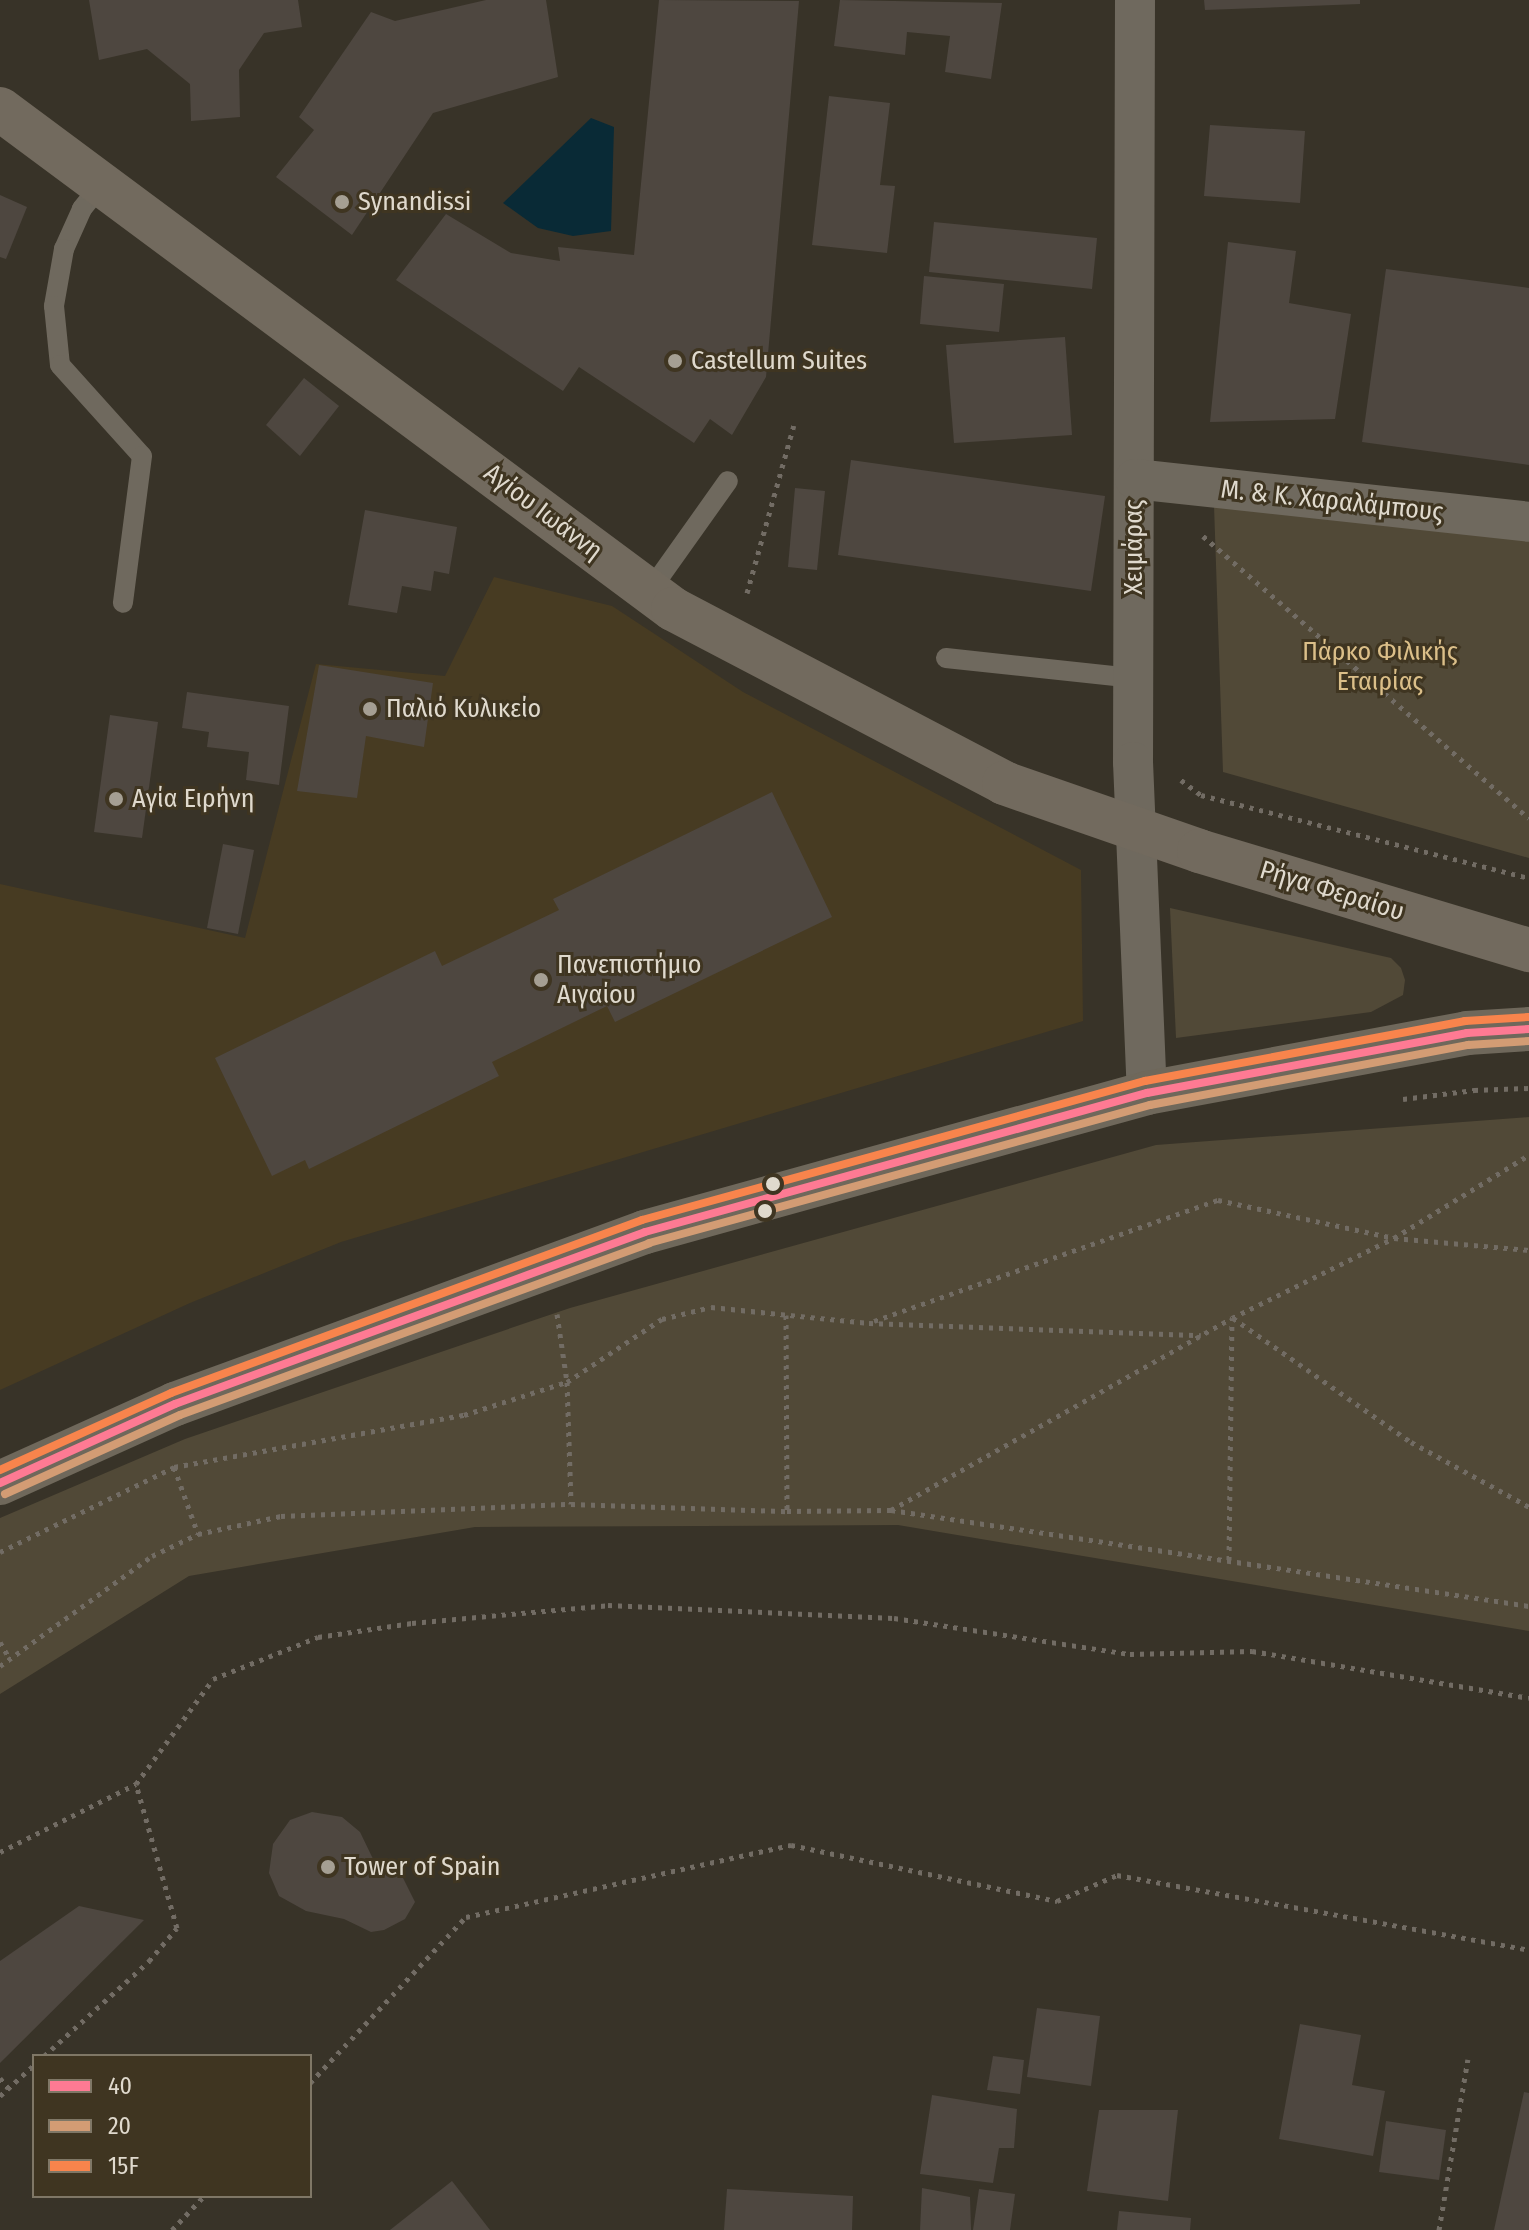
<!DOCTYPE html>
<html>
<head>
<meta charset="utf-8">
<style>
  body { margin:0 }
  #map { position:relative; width:1529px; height:2230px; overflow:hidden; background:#383328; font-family:"Fira Sans Condensed",sans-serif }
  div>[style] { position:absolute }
  .built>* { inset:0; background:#473b22 }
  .green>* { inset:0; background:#514937 }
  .water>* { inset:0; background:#092a36 }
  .building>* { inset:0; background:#4e4740 }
  .path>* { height:5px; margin-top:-2.5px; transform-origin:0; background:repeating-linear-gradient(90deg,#726c64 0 4px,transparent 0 10px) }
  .lane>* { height:20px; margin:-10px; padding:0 10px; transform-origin:10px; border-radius:10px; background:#6f695e }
  .street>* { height:40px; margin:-20px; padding:0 20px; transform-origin:20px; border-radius:20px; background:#6f695e }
  .secondary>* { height:44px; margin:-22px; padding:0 22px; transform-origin:22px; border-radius:22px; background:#726a5e }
  .primary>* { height:44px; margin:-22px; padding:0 22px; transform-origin:22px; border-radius:22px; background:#6f685b }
  .bus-1>* { height:8px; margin:-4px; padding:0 4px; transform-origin:4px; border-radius:4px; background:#fe7a93 }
  .bus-2>* { height:8px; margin:-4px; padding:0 4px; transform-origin:4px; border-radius:4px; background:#d39c74 }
  .bus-3>* { height:8px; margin:-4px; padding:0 4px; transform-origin:4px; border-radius:4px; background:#f8844c }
  .dots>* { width:22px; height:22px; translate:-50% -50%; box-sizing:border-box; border:4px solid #3f3521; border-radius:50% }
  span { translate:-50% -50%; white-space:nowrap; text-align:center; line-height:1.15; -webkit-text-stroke:6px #3f3521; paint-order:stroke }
  .poi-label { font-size:26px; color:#dfd9cd }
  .left { translate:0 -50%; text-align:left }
  .street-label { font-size:26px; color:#dfd9cd }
  .park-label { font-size:26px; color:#dbbf89 }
  .legend { position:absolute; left:32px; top:2054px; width:280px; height:144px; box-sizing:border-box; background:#3f3521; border:2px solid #7f7766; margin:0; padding:10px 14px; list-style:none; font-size:24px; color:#dfd9cd }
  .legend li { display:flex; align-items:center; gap:16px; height:40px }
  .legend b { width:40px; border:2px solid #7f7766 }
</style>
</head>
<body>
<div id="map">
  <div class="built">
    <i style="clip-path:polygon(494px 577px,612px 606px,743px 692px,1081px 870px,1083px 1021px,341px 1242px,190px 1303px,0 1390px,0 884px,245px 938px,316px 664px,445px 676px)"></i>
  </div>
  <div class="green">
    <i style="clip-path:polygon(1214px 505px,1529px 540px,1529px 858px,1223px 772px)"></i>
    <i style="clip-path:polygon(1170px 908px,1391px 958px,1401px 968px,1405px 980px,1403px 995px,1371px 1012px,1176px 1038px)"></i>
    <i style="clip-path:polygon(1529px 1117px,1529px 1631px,898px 1525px,475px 1527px,189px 1576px,0 1694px,0 1518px,185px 1439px,570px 1308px,1156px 1145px)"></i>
  </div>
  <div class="water">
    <i style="clip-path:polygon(591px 118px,614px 127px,611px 231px,573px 236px,538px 228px,503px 203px)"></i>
  </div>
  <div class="building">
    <i style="clip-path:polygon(89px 0,298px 0,302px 27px,264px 33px,239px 70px,240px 117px,191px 121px,190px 84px,147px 49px,99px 60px)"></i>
    <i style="clip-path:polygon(486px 0,546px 0,558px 77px,433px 113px,352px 235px,276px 177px,314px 130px,299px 117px,371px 12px,395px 21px)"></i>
    <i style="clip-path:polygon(659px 0,799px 1px,766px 377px,732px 435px,710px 419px,694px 443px,579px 367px,563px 391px,396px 280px,446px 214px,511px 253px,560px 261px,558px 247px,634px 255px)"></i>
    <i style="clip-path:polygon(840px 0,1002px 3px,991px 79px,945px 72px,950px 36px,907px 32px,905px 55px,834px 46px)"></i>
    <i style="clip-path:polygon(1204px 0,1360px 0,1360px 4px,1205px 10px)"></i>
    <i style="clip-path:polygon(829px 96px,890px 103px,880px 185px,895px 186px,887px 253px,812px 245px)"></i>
    <i style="clip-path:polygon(1210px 125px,1305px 131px,1300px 203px,1204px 196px)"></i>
    <i style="clip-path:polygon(0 195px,27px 207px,6px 259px,0 257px)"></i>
    <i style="clip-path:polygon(934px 222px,1097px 238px,1092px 289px,929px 272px)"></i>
    <i style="clip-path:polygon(1228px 242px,1296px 251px,1289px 303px,1351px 314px,1335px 419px,1210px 422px)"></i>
    <i style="clip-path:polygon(1386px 269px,1529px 288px,1529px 465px,1362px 442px)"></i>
    <i style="clip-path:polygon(924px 276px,1004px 284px,999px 332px,920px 324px)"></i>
    <i style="clip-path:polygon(1065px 337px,1072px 435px,954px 443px,946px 345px)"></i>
    <i style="clip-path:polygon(304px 378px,339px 406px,300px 456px,266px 425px)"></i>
    <i style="clip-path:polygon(851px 460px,1105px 496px,1091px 591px,838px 555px)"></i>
    <i style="clip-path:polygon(795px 488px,825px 491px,817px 570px,788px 567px)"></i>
    <i style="clip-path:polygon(365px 510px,457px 527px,449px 574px,434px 571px,431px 591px,402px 586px,397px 613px,348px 605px)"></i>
    <i style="clip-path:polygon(319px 665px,433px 683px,424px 747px,366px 736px,357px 798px,297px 791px)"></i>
    <i style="clip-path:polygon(187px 692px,289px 706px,279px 785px,246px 780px,249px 752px,207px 747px,209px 732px,182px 728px)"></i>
    <i style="clip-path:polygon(110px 715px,158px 722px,142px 838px,94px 832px)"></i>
    <i style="clip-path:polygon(772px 792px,832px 917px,615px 1022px,607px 1006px,492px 1062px,499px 1076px,309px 1169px,305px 1160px,272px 1176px,215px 1058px,435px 951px,442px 966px,559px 910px,553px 899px)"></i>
    <i style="clip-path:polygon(223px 844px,254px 850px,238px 934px,207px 928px)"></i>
    <i style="clip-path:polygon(312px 1812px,342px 1817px,360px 1832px,374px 1861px,402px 1876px,415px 1902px,405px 1919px,384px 1930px,371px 1932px,344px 1919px,306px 1911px,279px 1896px,269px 1873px,273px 1844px,290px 1820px)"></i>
    <i style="clip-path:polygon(79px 1906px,144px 1920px,0 2063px,0 1961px)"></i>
    <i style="clip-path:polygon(1037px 2008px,1100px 2016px,1091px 2086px,1027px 2077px)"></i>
    <i style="clip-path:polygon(1300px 2024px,1361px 2035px,1352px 2085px,1385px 2091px,1373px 2156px,1279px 2139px)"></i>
    <i style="clip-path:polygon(993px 2056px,1024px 2060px,1020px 2094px,987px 2090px)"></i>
    <i style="clip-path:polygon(1524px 2092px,1529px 2093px,1529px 2230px,1494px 2230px)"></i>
    <i style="clip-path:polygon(932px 2095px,1017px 2109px,1014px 2148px,999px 2148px,993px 2183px,920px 2174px)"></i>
    <i style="clip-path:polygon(1099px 2110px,1178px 2110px,1168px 2201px,1087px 2191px)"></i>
    <i style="clip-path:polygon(1386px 2121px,1446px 2130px,1439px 2180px,1379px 2172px)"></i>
    <i style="clip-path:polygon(452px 2181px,490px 2230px,390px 2230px)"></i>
    <i style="clip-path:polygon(922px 2188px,970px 2197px,971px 2230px,920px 2230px)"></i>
    <i style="clip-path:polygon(727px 2189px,853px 2196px,852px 2230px,724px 2230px)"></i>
    <i style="clip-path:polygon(979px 2189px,1015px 2194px,1010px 2230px,973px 2230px)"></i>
    <i style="clip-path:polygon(1119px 2211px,1191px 2218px,1190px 2230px,1117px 2230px)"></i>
  </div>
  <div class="path">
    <i style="left:1203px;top:536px;width:431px;rotate:40.9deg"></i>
    <i style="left:747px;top:593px;width:174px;rotate:-74.4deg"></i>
    <i style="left:1181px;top:780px;width:25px;rotate:37deg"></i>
    <i style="left:1201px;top:795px;width:338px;rotate:14.2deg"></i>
    <i style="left:1403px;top:1099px;width:72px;rotate:-7.2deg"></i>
    <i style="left:1474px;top:1090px;width:55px;rotate:-2.1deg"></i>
    <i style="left:557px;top:1314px;width:69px;rotate:81.6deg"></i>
    <i style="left:567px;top:1382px;width:122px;rotate:88.1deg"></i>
    <i style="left:786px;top:1315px;width:196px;rotate:89.7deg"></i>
    <i style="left:1233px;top:1318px;width:217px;rotate:34.9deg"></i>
    <i style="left:1411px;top:1442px;width:135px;rotate:28.8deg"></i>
    <i style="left:874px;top:1321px;width:365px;rotate:-19.4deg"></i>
    <i style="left:1218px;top:1200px;width:180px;rotate:12.2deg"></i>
    <i style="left:1394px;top:1238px;width:136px;rotate:5.1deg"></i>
    <i style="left:174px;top:1467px;width:71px;rotate:70.3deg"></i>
    <i style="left:891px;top:1510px;width:391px;rotate:-29.4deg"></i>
    <i style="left:1232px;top:1318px;width:181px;rotate:-26.3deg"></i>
    <i style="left:1394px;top:1238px;width:158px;rotate:-31.6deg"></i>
    <i style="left:0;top:1552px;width:194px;rotate:-26deg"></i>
    <i style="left:174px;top:1467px;width:295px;rotate:-10.2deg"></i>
    <i style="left:464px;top:1415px;width:108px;rotate:-17.8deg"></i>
    <i style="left:567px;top:1382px;width:114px;rotate:-33.6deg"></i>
    <i style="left:662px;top:1319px;width:50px;rotate:-13.8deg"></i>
    <i style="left:711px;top:1307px;width:159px;rotate:5.8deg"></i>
    <i style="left:869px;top:1323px;width:332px;rotate:2.1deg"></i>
    <i style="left:1229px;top:1560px;width:242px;rotate:-89.3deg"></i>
    <i style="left:0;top:1642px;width:20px;rotate:60deg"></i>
    <i style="left:0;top:1666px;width:188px;rotate:-35.9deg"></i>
    <i style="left:152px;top:1556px;width:51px;rotate:-25.6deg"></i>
    <i style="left:198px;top:1534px;width:85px;rotate:-12.2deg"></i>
    <i style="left:281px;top:1516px;width:290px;rotate:-2.4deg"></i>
    <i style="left:571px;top:1504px;width:216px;rotate:1.9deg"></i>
    <i style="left:787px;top:1511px;width:104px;rotate:-0.6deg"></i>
    <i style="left:891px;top:1510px;width:645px;rotate:8.56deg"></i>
    <i style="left:0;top:1852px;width:152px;rotate:-26.6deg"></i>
    <i style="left:136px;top:1784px;width:130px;rotate:-53.7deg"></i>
    <i style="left:213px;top:1679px;width:113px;rotate:-21.8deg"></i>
    <i style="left:318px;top:1637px;width:95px;rotate:-8.5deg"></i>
    <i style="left:412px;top:1623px;width:197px;rotate:-5.2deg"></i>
    <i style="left:608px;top:1605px;width:286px;rotate:2.6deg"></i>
    <i style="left:894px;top:1618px;width:239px;rotate:8.7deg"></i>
    <i style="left:1130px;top:1654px;width:122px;rotate:-1.4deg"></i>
    <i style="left:1252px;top:1651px;width:281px;rotate:9.6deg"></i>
    <i style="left:44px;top:2056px;width:142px;rotate:-42.1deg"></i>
    <i style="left:149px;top:1961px;width:43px;rotate:-49.7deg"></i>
    <i style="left:177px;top:1928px;width:150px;rotate:-105.9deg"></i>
    <i style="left:0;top:2078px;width:13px;rotate:51deg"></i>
    <i style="left:310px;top:2083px;width:228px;rotate:-46.8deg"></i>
    <i style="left:466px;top:1917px;width:333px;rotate:-12.5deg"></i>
    <i style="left:791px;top:1845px;width:272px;rotate:11.9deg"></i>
    <i style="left:1057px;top:1901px;width:65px;rotate:-23.4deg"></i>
    <i style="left:1117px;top:1875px;width:419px;rotate:10.3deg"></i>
    <i style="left:0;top:2096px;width:46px;rotate:-42.4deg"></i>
    <i style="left:172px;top:2230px;width:47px;rotate:-46.7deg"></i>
    <i style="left:1439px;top:2230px;width:173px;rotate:-80.4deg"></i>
  </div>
  <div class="lane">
    <i style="left:102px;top:184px;width:32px;rotate:129deg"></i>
    <i style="left:82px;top:209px;width:44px;rotate:114.2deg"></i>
    <i style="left:64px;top:249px;width:58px;rotate:100deg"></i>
    <i style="left:54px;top:306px;width:59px;rotate:84.2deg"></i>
    <i style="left:60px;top:365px;width:122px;rotate:48deg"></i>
    <i style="left:142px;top:456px;width:148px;rotate:97.4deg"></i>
    <i style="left:649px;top:592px;width:136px;rotate:-54.6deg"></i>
    <i style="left:946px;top:658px;width:189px;rotate:6.1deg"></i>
  </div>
  <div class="street">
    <i style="left:1135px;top:0;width:762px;rotate:90.15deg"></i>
    <i style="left:1133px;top:762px;width:331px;rotate:87.6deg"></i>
    <i style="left:1135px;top:479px;width:396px;rotate:6.2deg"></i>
  </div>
  <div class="secondary">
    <i style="left:0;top:109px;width:838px;rotate:36.61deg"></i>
    <i style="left:673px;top:609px;width:374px;rotate:27.7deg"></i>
    <i style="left:1004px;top:783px;width:207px;rotate:19.2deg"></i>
    <i style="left:1199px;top:851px;width:345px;rotate:16.7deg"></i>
  </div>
  <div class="primary">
    <i style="left:0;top:1483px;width:192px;rotate:-24.3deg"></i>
    <i style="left:175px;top:1404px;width:500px;rotate:-20.1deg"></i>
    <i style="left:645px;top:1232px;width:521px;rotate:-15.48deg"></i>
    <i style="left:1147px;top:1093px;width:326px;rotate:-10.6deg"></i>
    <i style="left:1467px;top:1033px;width:62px;rotate:-3.7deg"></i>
  </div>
  <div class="bus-1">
    <i style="left:0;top:1483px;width:192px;rotate:-24.3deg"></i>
    <i style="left:175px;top:1404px;width:500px;rotate:-20.1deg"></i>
    <i style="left:645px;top:1232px;width:521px;rotate:-15.48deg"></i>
    <i style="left:1147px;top:1093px;width:326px;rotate:-10.6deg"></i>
    <i style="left:1467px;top:1033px;width:62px;rotate:-3.7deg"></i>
  </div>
  <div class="bus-2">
    <i style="left:5px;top:1494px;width:192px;rotate:-24.3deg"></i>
    <i style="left:180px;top:1415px;width:500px;rotate:-20.1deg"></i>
    <i style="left:649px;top:1243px;width:520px;rotate:-15.4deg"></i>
    <i style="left:1150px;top:1105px;width:324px;rotate:-10.7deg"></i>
    <i style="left:1468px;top:1045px;width:61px;rotate:-3.8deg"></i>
  </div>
  <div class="bus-3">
    <i style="left:0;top:1470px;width:188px;rotate:-24.2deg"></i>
    <i style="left:171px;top:1393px;width:502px;rotate:-20.17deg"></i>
    <i style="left:642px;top:1220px;width:522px;rotate:-15.45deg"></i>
    <i style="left:1145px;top:1081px;width:326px;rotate:-10.6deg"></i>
    <i style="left:1465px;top:1021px;width:63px;rotate:-3.6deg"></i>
  </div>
  <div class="dots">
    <i style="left:342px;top:202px;background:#a59f93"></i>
    <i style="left:675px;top:361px;background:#a59f93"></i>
    <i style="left:370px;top:709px;background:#a59f93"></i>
    <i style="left:116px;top:799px;background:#a59f93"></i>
    <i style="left:541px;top:980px;background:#a59f93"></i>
    <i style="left:773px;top:1184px;background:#dfd9cd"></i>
    <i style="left:765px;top:1211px;background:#dfd9cd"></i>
    <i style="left:328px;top:1867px;background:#a59f93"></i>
  </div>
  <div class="poi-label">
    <span class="left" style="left:358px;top:202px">Synandissi</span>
    <span class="left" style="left:691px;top:361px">Castellum Suites</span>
    <span class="left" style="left:386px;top:709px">Παλιό Κυλικείο</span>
    <span class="left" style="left:132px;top:799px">Αγία Ειρήνη</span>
    <span class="left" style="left:557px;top:980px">Πανεπιστήμιο<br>Αιγαίου</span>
    <span class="left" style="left:344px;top:1867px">Tower of Spain</span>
  </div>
  <div class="street-label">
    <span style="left:1332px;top:501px;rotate:6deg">Μ. &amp; Κ. Χαραλάμπους</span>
    <span style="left:543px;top:512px;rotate:37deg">Αγίου Ιωάννη</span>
    <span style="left:1134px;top:547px;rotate:-90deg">Χειμάρας</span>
    <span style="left:1332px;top:891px;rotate:17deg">Ρήγα Φεραίου</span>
  </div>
  <div class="park-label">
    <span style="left:1380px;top:667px">Πάρκο Φιλικής<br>Εταιρίας</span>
  </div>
  <ul class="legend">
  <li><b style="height:10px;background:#fe7a93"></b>40</li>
  <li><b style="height:10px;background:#d39c74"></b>20</li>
  <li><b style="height:10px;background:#f8844c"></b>15F</li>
  </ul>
</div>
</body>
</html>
